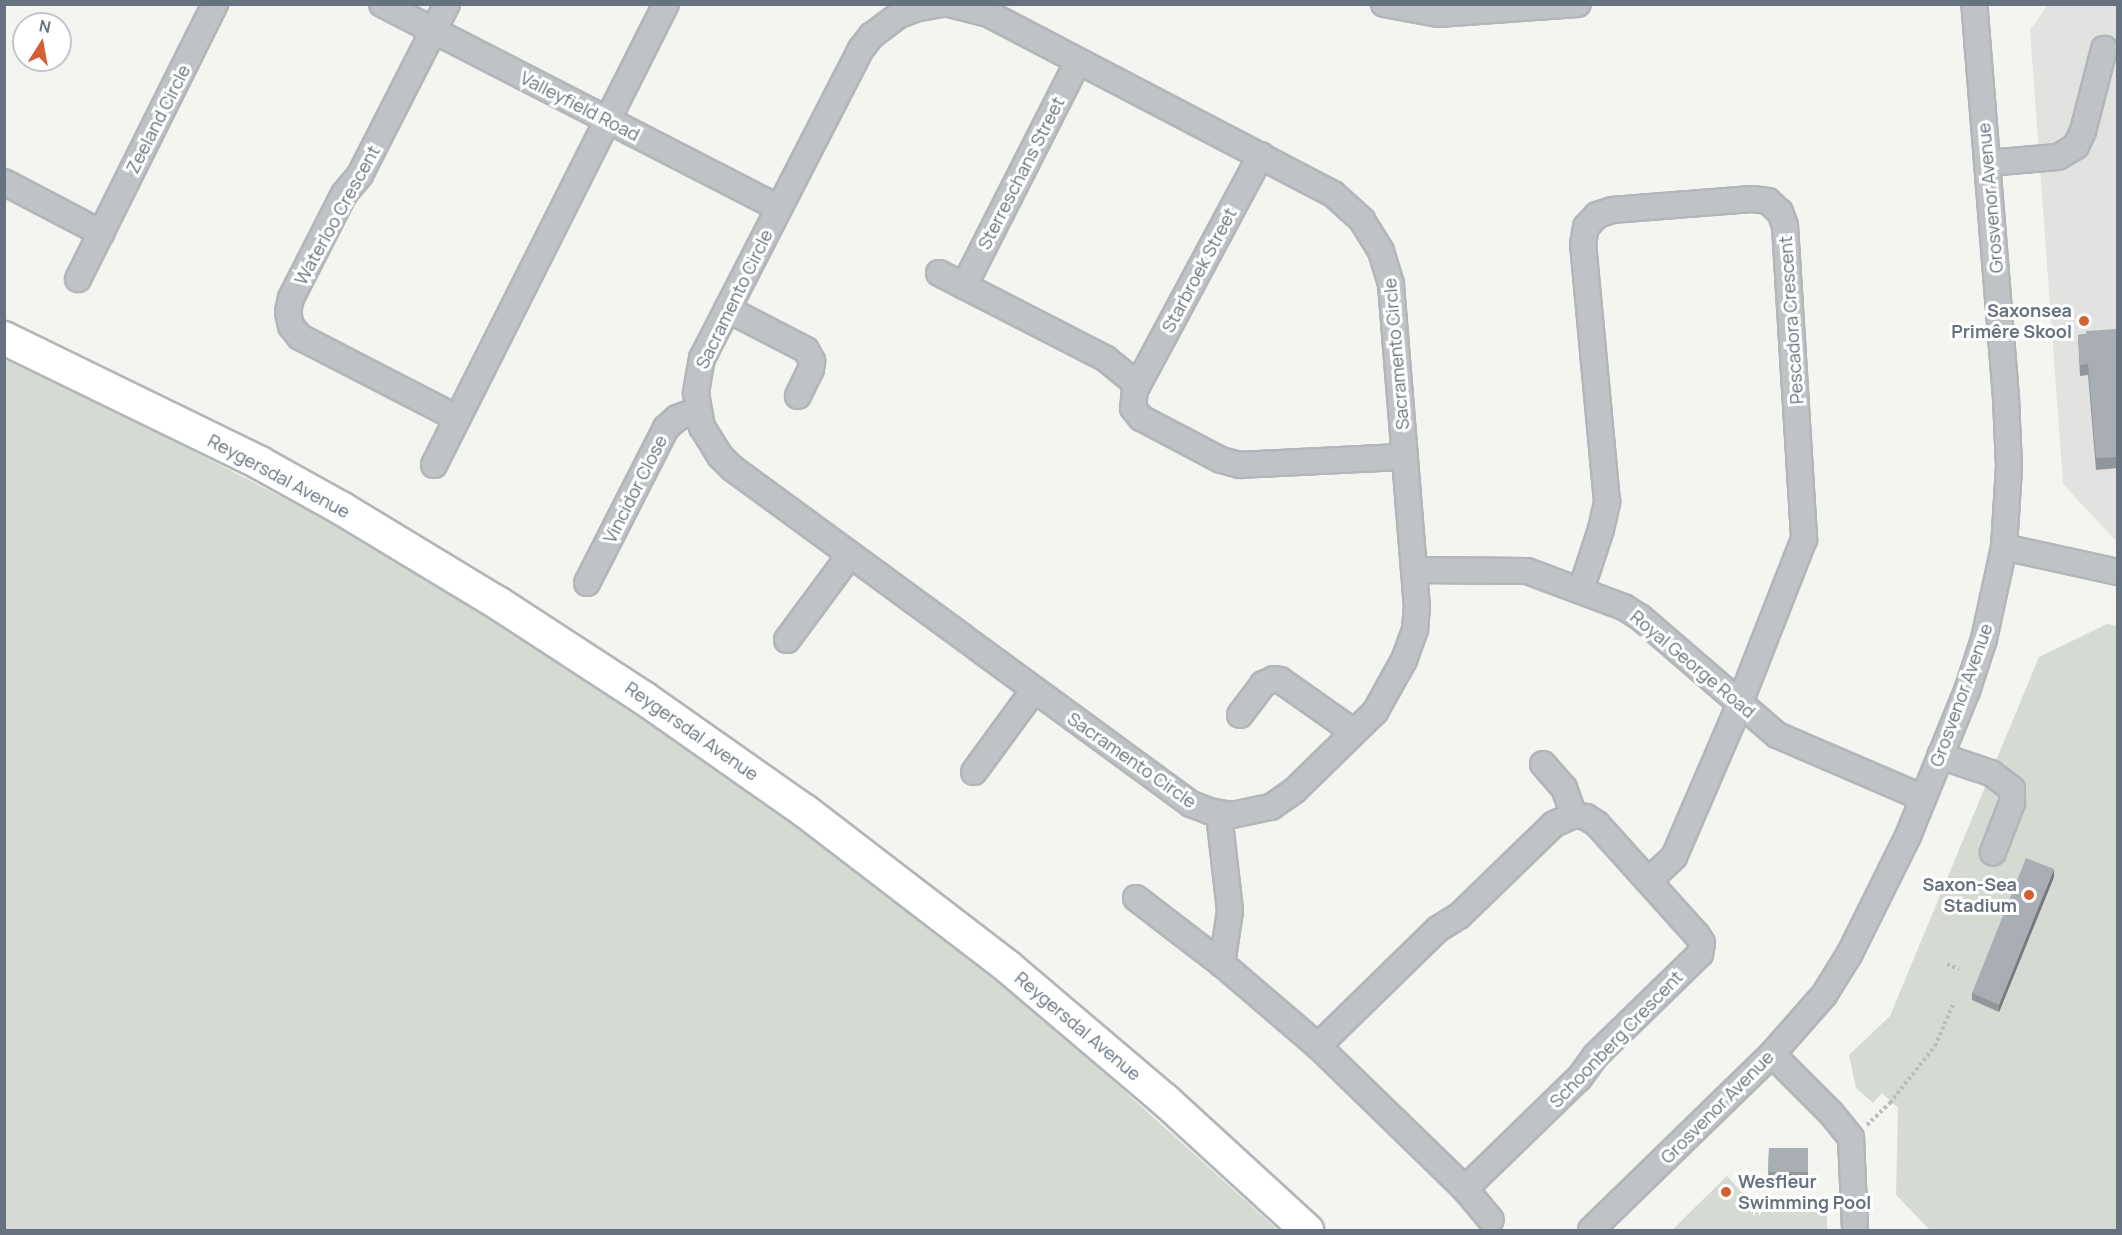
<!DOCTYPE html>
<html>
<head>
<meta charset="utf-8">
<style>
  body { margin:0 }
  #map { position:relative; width:2122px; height:1235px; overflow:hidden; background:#f4f4f1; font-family:Manrope,sans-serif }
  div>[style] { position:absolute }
  .built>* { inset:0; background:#e2e3e1 }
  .green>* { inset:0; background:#d5dbd2 }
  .path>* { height:4px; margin-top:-2px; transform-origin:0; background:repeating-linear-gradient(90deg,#b9bbbd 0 3px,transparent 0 6px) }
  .roads { filter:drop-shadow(2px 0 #b3b6b9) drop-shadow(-2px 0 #b3b6b9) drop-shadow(0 2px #b3b6b9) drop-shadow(0 -2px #b3b6b9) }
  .minor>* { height:24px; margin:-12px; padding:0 12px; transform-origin:12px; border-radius:12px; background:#c0c3c6 }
  .major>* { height:32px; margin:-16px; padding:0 16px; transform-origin:16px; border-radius:16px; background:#fff }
  .wall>* { inset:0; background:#90969a }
  .shaded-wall>* { inset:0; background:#767a7d }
  .building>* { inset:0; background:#a8aeb3 }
  .dots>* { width:16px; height:16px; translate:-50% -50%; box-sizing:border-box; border:3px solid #fff; border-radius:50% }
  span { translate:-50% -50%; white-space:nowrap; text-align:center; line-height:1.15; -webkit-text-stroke:6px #fff; paint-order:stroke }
  .street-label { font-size:18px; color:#66727f }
  .poi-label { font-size:18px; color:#66727f; font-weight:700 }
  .right { translate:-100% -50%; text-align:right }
  .left { translate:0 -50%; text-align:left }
  .frame { position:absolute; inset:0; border:6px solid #66727f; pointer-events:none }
  .north { position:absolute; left:12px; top:12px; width:60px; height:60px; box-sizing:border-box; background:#fff; border:2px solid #c2c7cc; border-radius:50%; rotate:11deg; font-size:16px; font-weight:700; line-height:24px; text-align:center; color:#66727f }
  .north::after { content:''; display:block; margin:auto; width:21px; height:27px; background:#d46031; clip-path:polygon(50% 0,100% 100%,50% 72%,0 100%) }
</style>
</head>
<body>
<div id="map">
  <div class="built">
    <i style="clip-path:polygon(2048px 5px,2117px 5px,2117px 542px,2063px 484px,2030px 30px)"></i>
  </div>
  <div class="green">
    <i style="clip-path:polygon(4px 359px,137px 422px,321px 517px,476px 607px,601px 687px,769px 804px,1048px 1022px,1278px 1230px,5px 1230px)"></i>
    <i style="clip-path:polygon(2107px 624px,2117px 626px,2117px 1230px,1930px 1230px,1896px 1195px,1898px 1108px,1882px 1093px,1873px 1103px,1856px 1088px,1849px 1055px,1890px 1016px,2039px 657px)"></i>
    <i style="clip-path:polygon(1727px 1176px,1758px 1210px,1827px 1208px,1827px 1230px,1672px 1230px)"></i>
  </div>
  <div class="path">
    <i style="left:1947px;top:964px;width:13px;rotate:23deg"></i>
    <i style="left:1867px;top:1125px;width:32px;rotate:-44deg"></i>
    <i style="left:1890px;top:1103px;width:73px;rotate:-51.7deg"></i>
    <i style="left:1935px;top:1046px;width:45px;rotate:-66.3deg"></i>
  </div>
  <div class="roads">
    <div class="minor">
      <i style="left:382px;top:4px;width:446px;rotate:27.2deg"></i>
      <i style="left:447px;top:4px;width:192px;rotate:117deg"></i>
      <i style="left:360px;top:175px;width:25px;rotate:130deg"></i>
      <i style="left:344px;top:194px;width:117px;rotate:117deg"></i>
      <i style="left:291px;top:298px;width:14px;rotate:102deg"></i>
      <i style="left:288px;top:312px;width:14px;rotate:78deg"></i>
      <i style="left:291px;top:326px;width:14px;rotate:51deg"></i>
      <i style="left:300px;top:337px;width:177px;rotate:27.3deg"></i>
      <i style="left:942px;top:4px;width:27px;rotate:170deg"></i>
      <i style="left:915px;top:9px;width:17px;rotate:159deg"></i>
      <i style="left:899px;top:15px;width:34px;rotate:143deg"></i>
      <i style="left:872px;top:35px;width:18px;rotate:128deg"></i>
      <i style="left:861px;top:49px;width:348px;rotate:117.2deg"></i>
      <i style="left:702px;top:358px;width:36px;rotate:100deg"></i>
      <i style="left:696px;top:393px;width:35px;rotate:80deg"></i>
      <i style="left:702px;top:427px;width:34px;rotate:58deg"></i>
      <i style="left:720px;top:456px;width:17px;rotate:45deg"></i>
      <i style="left:732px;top:468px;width:569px;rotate:36.21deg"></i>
      <i style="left:1191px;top:804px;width:19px;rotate:21deg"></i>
      <i style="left:1209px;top:811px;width:23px;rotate:10deg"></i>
      <i style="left:1232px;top:815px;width:40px;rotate:-12deg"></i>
      <i style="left:1271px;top:807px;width:29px;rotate:-35deg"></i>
      <i style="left:1295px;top:790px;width:112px;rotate:-44.3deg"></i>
      <i style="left:1375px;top:712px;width:60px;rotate:-60.9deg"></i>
      <i style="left:1404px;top:660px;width:33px;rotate:-70deg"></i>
      <i style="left:1415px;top:629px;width:21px;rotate:-85deg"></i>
      <i style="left:1417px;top:608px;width:325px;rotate:-94.6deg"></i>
      <i style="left:1391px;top:284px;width:34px;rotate:-107deg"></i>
      <i style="left:1381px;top:251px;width:36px;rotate:-122deg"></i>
      <i style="left:1362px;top:220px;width:39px;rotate:-138deg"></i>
      <i style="left:1333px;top:194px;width:388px;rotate:-152.4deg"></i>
      <i style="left:989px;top:14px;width:41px;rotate:-166deg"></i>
      <i style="left:1384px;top:4px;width:55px;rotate:10.5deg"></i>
      <i style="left:1438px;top:14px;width:140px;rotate:-4.1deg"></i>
      <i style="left:1261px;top:155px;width:267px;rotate:118.2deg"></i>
      <i style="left:1135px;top:390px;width:18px;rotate:96deg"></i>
      <i style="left:1133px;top:408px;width:13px;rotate:51deg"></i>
      <i style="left:1141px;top:418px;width:90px;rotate:27.7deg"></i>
      <i style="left:1221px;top:460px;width:20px;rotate:15deg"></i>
      <i style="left:1240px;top:465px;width:165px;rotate:-2.8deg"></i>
      <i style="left:1987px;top:163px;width:71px;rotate:-4.8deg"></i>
      <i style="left:2058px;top:157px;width:21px;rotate:-31deg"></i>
      <i style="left:2076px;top:146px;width:17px;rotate:-65deg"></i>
      <i style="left:2083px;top:131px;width:85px;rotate:-75.6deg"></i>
      <i style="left:4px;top:182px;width:110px;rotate:27.7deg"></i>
      <i style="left:939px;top:273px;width:188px;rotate:27.2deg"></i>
      <i style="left:1106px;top:359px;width:41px;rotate:39.1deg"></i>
      <i style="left:78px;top:279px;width:307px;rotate:-63.5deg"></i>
      <i style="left:964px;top:286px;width:252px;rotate:-63.1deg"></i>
      <i style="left:727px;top:309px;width:89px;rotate:27.4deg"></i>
      <i style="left:806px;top:350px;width:13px;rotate:61deg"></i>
      <i style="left:812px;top:361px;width:8px;rotate:97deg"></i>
      <i style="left:811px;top:369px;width:30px;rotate:116deg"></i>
      <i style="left:434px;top:465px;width:516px;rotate:-63.29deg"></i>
      <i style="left:2004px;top:547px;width:117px;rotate:12.4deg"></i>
      <i style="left:1414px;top:570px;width:113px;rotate:0.5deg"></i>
      <i style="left:1527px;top:571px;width:103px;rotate:20.4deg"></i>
      <i style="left:1624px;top:607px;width:20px;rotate:33deg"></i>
      <i style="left:1641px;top:618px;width:179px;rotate:40.7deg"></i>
      <i style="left:1777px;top:735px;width:159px;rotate:23.3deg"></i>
      <i style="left:587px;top:583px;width:174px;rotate:-63deg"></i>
      <i style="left:666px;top:428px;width:15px;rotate:-42deg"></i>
      <i style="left:677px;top:418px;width:22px;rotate:-21deg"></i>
      <i style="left:1581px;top:590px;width:64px;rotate:-71.8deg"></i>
      <i style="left:1601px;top:529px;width:28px;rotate:-77deg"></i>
      <i style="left:1607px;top:502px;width:259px;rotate:-95.3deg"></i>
      <i style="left:1583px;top:244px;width:17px;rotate:-80deg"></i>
      <i style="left:1586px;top:227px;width:16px;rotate:-47deg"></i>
      <i style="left:1597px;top:215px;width:16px;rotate:-18deg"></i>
      <i style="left:1612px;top:210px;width:140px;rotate:-4.5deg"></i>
      <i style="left:1752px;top:199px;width:16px;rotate:7deg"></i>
      <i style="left:1768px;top:201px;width:16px;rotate:43deg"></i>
      <i style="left:1780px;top:212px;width:15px;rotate:70deg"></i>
      <i style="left:1785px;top:226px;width:314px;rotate:86.5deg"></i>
      <i style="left:1804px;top:539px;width:194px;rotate:111.4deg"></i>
      <i style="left:1733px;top:720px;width:149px;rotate:113.3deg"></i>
      <i style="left:1674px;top:857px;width:35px;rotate:137deg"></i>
      <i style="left:787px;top:640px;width:106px;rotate:-53.5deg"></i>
      <i style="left:1240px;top:715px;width:39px;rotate:-53deg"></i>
      <i style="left:1263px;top:684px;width:12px;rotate:-24deg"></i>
      <i style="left:1274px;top:679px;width:6px;rotate:9deg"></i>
      <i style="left:1280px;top:680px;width:90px;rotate:35.1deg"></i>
      <i style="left:1940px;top:756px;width:54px;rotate:18.4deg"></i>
      <i style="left:1991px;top:773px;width:26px;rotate:37deg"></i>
      <i style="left:2012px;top:789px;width:14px;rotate:90deg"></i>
      <i style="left:2012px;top:803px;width:53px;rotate:111.2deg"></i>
      <i style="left:1543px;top:764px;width:32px;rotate:49deg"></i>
      <i style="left:1564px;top:788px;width:29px;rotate:70deg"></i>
      <i style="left:974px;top:772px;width:102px;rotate:-53.8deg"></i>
      <i style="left:1219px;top:814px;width:98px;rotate:83.5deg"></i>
      <i style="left:1230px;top:911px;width:54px;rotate:98.6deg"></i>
      <i style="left:1136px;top:898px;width:108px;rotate:37.5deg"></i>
      <i style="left:1222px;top:964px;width:126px;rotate:40.5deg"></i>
      <i style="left:1318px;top:1046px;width:205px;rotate:44.2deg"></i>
      <i style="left:1465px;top:1189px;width:40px;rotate:50deg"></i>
      <i style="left:1318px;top:1046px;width:168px;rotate:-44.3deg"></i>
      <i style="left:1438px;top:929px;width:25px;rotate:-32deg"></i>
      <i style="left:1459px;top:916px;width:132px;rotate:-44.1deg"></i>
      <i style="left:1554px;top:824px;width:22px;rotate:-24deg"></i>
      <i style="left:1574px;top:815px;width:12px;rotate:9deg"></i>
      <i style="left:1586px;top:817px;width:13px;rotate:32deg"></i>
      <i style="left:1597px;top:824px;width:149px;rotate:48deg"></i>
      <i style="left:1697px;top:935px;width:9px;rotate:58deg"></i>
      <i style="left:1702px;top:943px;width:11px;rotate:100deg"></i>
      <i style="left:1700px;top:954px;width:145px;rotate:135.8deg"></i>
      <i style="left:1596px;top:1055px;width:29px;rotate:126deg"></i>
      <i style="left:1579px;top:1078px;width:159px;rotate:135.8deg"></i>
      <i style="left:1772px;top:1054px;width:83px;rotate:45deg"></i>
      <i style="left:1831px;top:1113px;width:32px;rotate:51deg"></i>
      <i style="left:1851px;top:1138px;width:92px;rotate:87.5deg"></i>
      <i style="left:1591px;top:1230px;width:252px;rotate:-44.2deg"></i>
      <i style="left:1772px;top:1054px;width:79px;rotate:-48.6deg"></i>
      <i style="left:1824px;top:995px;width:49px;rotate:-58.2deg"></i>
      <i style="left:1850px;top:953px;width:131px;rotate:-63.6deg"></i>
      <i style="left:1908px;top:836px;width:157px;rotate:-67.9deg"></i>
      <i style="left:1967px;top:691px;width:55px;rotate:-71.9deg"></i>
      <i style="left:1984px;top:639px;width:94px;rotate:-77.7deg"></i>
      <i style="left:2004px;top:547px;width:80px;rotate:-86.4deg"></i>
      <i style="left:2009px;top:467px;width:69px;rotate:-92.5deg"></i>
      <i style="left:2006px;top:398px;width:395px;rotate:-94.6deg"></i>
    </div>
    <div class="major">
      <i style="left:4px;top:338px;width:285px;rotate:26deg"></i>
      <i style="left:260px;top:463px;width:93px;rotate:29.1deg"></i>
      <i style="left:341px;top:508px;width:184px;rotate:31.2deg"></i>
      <i style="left:498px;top:603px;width:174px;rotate:33.1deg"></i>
      <i style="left:644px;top:698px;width:197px;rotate:35.1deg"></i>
      <i style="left:805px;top:811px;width:256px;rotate:37.5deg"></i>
      <i style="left:1008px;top:967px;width:206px;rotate:40.3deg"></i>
      <i style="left:1165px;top:1100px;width:193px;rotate:42.5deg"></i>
    </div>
  </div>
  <div class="wall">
    <i style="clip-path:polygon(2118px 329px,2118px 468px,2096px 470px,2088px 375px,2080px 376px,2078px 335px)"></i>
    <i style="clip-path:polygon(2054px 877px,1999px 1012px,1972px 1000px,1972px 993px)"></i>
    <i style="clip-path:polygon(1769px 1148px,1808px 1148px,1808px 1180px,1768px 1180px)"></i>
  </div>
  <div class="shaded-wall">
    <i style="clip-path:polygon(2054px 869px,2054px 877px,1999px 1012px,1999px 1005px)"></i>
  </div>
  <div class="building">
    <i style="clip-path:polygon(2118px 329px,2118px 457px,2096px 458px,2088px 364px,2080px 365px,2078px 335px,2086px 334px,2086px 331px)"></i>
    <i style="clip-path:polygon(2026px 858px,2054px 869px,1999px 1005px,1972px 993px)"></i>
    <i style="clip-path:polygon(1769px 1148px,1808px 1148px,1808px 1172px,1768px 1172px)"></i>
  </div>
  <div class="dots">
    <i style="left:2084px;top:321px;background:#d46031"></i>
    <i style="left:2029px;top:895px;background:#d46031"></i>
    <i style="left:1726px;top:1192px;background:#d46031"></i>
  </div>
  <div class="street-label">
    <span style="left:580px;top:106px;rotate:27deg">Valleyfield Road</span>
    <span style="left:158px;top:119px;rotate:-63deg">Zeeland Circle</span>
    <span style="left:1021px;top:173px;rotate:-63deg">Sterreschans Street</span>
    <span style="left:1990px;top:198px;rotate:-95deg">Grosvenor Avenue</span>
    <span style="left:337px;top:215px;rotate:-61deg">Waterloo Crescent</span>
    <span style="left:1199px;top:270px;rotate:-62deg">Starbroek Street</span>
    <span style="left:734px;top:299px;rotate:-64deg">Sacramento Circle</span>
    <span style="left:1791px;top:320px;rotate:-94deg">Pescadora Crescent</span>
    <span style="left:1396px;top:354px;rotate:-95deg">Sacramento Circle</span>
    <span style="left:279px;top:476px;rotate:28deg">Reygersdal Avenue</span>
    <span style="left:635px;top:489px;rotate:-63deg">Vincidor Close</span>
    <span style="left:1693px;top:664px;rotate:40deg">Royal George Road</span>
    <span style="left:1961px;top:695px;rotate:-70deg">Grosvenor Avenue</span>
    <span style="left:692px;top:731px;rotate:35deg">Reygersdal Avenue</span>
    <span style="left:1132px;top:760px;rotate:35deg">Sacramento Circle</span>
    <span style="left:1078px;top:1026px;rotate:40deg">Reygersdal Avenue</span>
    <span style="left:1616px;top:1039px;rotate:-46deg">Schoonberg Crescent</span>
    <span style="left:1717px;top:1107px;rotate:-45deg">Grosvenor Avenue</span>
  </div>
  <div class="poi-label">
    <span class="right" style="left:2072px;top:321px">Saxonsea<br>Primêre Skool</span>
    <span class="right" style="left:2017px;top:895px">Saxon-Sea<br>Stadium</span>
    <span class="left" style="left:1738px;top:1192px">Wesfleur<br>Swimming Pool</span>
  </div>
  <div class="frame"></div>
  <div class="north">N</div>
</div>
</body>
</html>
